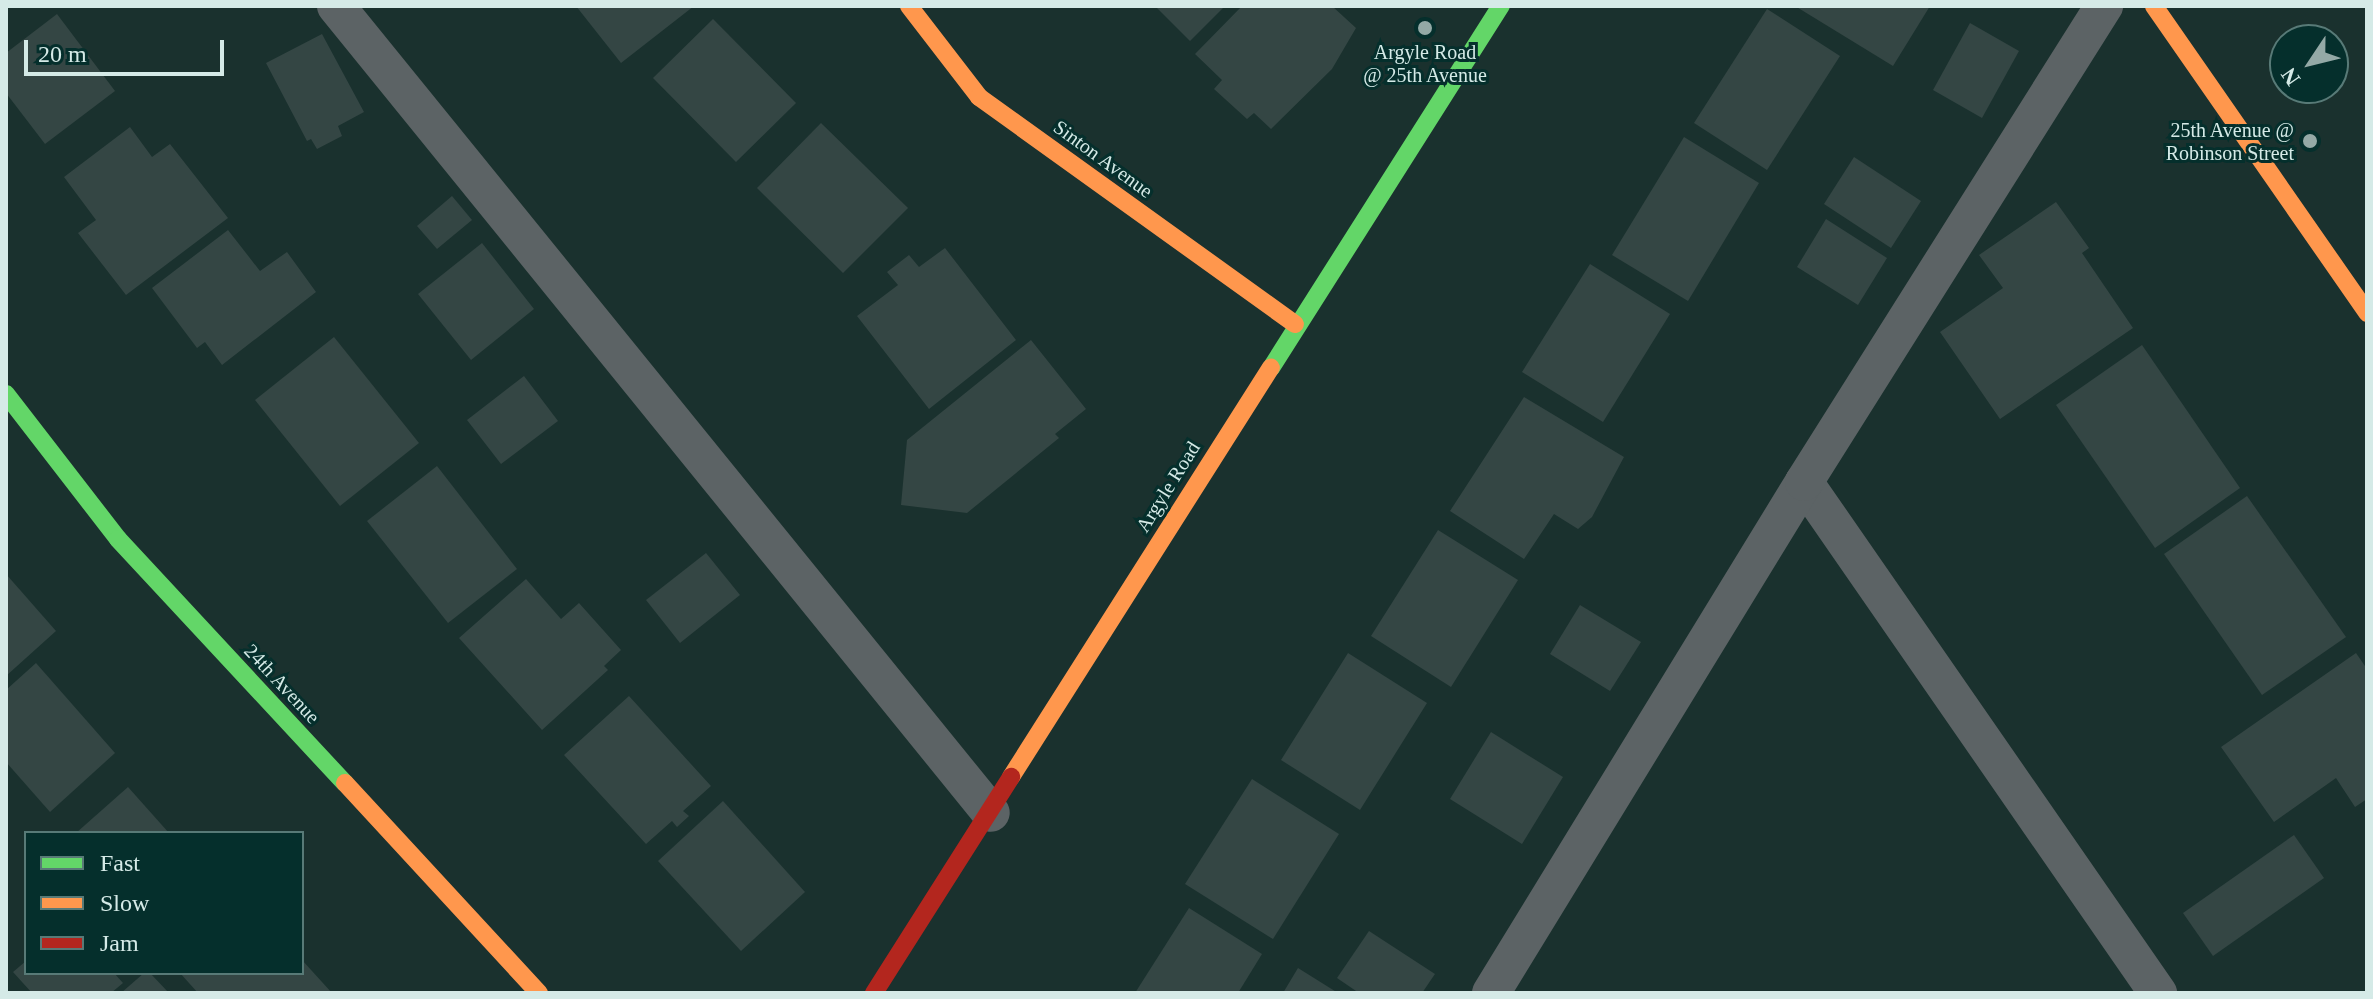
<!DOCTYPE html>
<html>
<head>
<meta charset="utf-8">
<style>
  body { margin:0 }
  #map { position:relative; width:2373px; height:999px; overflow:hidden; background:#1a312e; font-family:"Times New Roman",serif }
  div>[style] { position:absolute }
  .building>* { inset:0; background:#344644 }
  .lane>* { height:38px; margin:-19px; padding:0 19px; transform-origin:19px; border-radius:19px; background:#5c6365 }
  .fast>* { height:18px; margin:-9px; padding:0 9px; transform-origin:9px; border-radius:9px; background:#63d668 }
  .slow>* { height:18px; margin:-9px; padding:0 9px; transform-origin:9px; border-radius:9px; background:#ff974d }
  .jam>* { height:18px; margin:-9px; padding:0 9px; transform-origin:9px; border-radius:9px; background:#b3261e }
  .dots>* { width:22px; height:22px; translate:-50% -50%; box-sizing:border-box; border:4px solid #052f2c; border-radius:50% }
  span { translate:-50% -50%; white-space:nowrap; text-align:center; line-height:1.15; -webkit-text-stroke:6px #052f2c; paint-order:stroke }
  .poi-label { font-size:20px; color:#d5eae7 }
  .right { translate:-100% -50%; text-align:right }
  .street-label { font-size:20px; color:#d5eae7 }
  .frame { position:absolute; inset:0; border:8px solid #d5eae7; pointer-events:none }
  .legend { position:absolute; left:24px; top:831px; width:280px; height:144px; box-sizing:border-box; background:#052f2c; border:2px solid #587a77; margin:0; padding:10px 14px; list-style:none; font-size:24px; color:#d5eae7 }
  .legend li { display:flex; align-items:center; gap:16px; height:40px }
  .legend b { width:40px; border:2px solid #587a77 }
  .north { position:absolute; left:2269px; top:24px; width:80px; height:80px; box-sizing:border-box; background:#052f2c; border:2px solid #587a77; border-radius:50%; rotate:235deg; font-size:22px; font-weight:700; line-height:32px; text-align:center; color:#d5eae7 }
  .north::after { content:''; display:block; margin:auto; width:28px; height:36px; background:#94a9a6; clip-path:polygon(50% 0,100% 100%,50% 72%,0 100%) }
  .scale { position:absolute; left:24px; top:40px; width:200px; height:36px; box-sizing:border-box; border:4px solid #d5eae7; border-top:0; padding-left:10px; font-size:24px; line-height:28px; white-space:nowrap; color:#d5eae7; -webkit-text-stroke:6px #052f2c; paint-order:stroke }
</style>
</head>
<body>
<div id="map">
  <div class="building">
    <i style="clip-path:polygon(576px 6px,694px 6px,621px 63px)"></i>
    <i style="clip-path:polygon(1155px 6px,1225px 6px,1190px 41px)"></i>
    <i style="clip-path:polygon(1242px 6px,1332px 6px,1356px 28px,1332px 69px,1271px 129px,1254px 113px,1247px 119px,1214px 89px,1222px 80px,1195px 54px)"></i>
    <i style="clip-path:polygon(1795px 6px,1930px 6px,1893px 66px)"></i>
    <i style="clip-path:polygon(1767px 9px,1840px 56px,1767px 170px,1694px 123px)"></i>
    <i style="clip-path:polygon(57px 14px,115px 91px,45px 144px,6px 93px,6px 53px)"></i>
    <i style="clip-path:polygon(713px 19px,796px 103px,736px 162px,653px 78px)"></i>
    <i style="clip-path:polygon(1970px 23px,2019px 51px,1982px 118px,1933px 90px)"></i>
    <i style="clip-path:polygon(322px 34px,364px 112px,338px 126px,342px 136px,317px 149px,311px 139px,307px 141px,266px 63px)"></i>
    <i style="clip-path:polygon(821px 123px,908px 208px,843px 273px,757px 188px)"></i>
    <i style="clip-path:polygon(130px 127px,152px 157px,170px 144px,228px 218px,126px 295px,78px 233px,96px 220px,64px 177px)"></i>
    <i style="clip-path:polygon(1684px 137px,1759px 183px,1688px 301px,1612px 255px)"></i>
    <i style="clip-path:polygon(1854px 157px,1921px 201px,1891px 248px,1824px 204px)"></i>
    <i style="clip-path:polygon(452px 196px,472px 220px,437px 249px,417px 226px)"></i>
    <i style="clip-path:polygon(2056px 202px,2089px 248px,2082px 253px,2133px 328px,2000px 419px,1940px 332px,2003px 288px,1979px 255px)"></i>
    <i style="clip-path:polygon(1826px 219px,1887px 258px,1858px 305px,1797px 267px)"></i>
    <i style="clip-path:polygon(228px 230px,260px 271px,287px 252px,316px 292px,222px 365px,205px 342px,197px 348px,152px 288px)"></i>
    <i style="clip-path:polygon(482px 243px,534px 309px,471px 360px,418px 294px)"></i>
    <i style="clip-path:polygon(945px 248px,1016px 340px,929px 409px,857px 316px,898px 285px,887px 272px,909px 255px,919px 267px)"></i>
    <i style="clip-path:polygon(1590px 264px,1670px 314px,1603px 422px,1522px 372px)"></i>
    <i style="clip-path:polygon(334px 337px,419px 443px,340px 506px,255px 400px)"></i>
    <i style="clip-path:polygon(1031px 340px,1086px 409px,1055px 434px,1059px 438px,967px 513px,901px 505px,907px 440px)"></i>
    <i style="clip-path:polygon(2142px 345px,2240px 488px,2155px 548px,2056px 405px)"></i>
    <i style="clip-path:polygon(524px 376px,558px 421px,501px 464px,467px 420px)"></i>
    <i style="clip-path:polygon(1524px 397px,1624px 457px,1592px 517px,1578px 529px,1554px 514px,1524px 559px,1450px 511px)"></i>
    <i style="clip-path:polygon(437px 466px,517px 569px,448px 623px,367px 521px)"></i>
    <i style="clip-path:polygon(2247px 496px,2346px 637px,2262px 695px,2164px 554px)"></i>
    <i style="clip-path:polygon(1438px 530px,1518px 580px,1451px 687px,1371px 636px)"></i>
    <i style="clip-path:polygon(706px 553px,740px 595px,680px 643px,646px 600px)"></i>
    <i style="clip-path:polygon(6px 574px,56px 631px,6px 676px)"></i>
    <i style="clip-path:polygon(526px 579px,561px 619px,579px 603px,621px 650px,604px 666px,608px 670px,542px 730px,459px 638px)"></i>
    <i style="clip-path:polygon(1580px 605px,1641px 642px,1610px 691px,1550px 654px)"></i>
    <i style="clip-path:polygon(1348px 653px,1427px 703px,1360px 810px,1281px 760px)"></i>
    <i style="clip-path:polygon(2356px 653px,2367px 669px,2367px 799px,2355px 807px,2336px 778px,2274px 822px,2221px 747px)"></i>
    <i style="clip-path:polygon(36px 663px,115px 753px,50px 812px,6px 762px,6px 690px)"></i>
    <i style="clip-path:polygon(629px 696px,711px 786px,683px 811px,689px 816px,677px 827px,672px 821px,646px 844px,564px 755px)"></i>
    <i style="clip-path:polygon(1491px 732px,1563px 777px,1522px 844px,1450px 799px)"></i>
    <i style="clip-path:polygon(1252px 779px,1339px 834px,1273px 939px,1185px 884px)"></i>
    <i style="clip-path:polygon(128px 787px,169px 833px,76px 833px)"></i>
    <i style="clip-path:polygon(723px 801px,805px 892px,741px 951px,658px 861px)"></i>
    <i style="clip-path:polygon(2294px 835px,2324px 878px,2213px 956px,2183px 913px)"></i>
    <i style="clip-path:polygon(1189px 908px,1262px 954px,1238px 993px,1135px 993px)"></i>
    <i style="clip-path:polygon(1369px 931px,1435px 974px,1422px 993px,1359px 993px,1337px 978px)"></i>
    <i style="clip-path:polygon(302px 960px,332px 993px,198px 993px,180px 973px,302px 973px)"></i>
    <i style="clip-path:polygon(26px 961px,26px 973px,114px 973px,123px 983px,111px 993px,32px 993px,13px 972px)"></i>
    <i style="clip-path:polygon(1298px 968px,1338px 993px,1283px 993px)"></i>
    <i style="clip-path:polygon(144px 973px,150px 973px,169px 993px,121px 993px)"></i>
  </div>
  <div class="lane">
    <i style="left:336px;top:6px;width:1039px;rotate:50.94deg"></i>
    <i style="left:1804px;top:482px;width:622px;rotate:55.29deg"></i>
    <i style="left:1491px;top:993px;width:599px;rotate:-58.51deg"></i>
    <i style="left:1804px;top:482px;width:563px;rotate:-57.78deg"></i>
  </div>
  <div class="fast">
    <i style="left:1271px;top:368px;width:429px;rotate:-57.6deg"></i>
    <i style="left:6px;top:394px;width:183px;rotate:52.3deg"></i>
    <i style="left:118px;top:539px;width:333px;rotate:47.1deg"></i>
  </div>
  <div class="slow">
    <i style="left:909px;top:6px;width:115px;rotate:52.4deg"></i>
    <i style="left:979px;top:97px;width:389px;rotate:35.7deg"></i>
    <i style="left:2154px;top:6px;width:374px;rotate:55.2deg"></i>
    <i style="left:1011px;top:777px;width:485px;rotate:-57.6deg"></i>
    <i style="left:345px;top:783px;width:286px;rotate:47.3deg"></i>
  </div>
  <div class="jam">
    <i style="left:874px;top:993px;width:256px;rotate:-57.6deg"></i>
  </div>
  <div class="dots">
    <i style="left:1425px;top:28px;background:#94a9a6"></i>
    <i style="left:2310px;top:141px;background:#94a9a6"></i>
  </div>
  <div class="poi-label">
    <span style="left:1425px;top:64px">Argyle Road<br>@ 25th Avenue</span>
    <span class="right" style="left:2294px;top:142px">25th Avenue @<br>Robinson Street</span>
  </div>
  <div class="street-label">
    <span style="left:1103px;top:159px;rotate:36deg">Sinton Avenue</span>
    <span style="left:1168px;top:487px;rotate:-58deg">Argyle Road</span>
    <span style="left:282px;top:684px;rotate:47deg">24th Avenue</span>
  </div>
  <div class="frame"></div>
  <ul class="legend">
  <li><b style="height:10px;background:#63d668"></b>Fast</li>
  <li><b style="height:10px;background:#ff974d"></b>Slow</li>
  <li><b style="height:10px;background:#b3261e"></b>Jam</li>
  </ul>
  <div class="north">N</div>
  <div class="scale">20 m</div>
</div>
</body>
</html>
